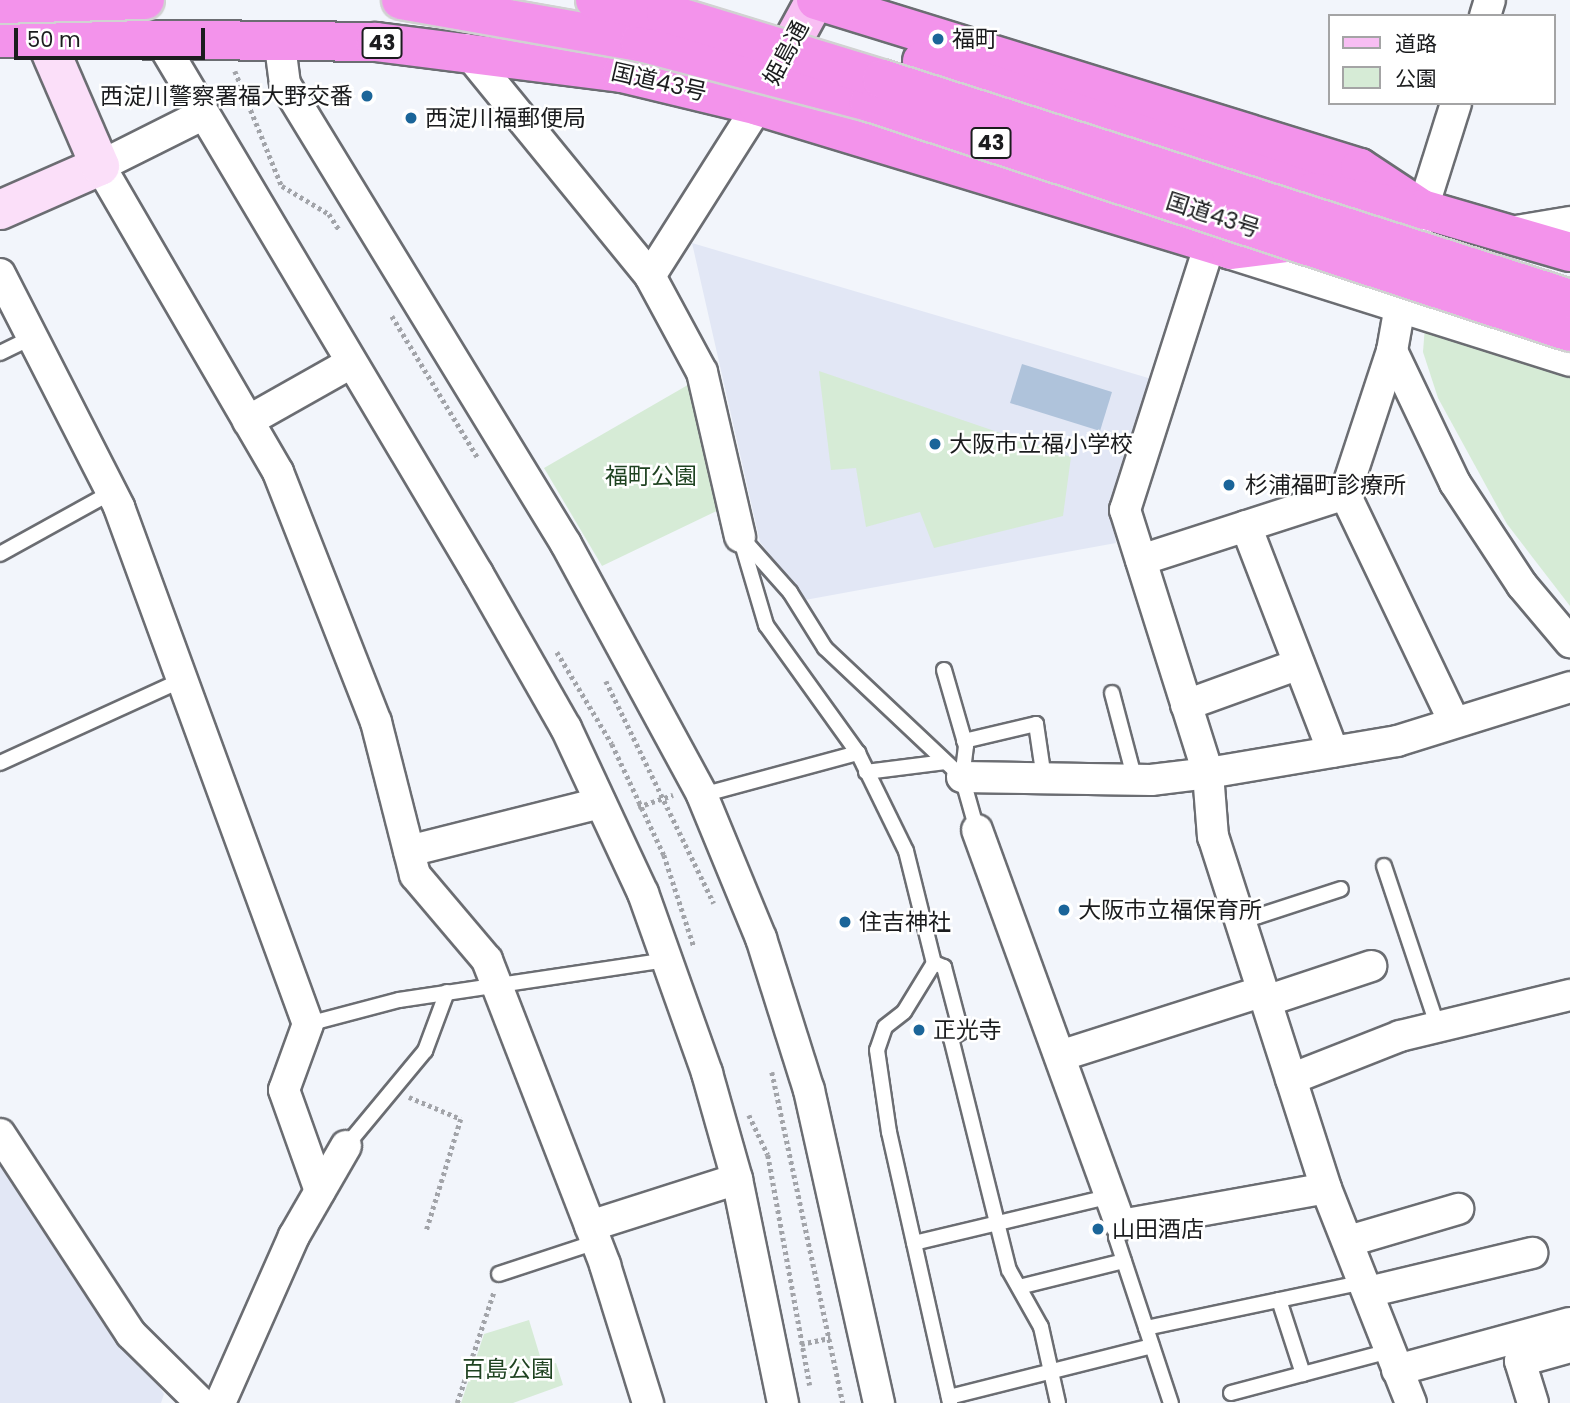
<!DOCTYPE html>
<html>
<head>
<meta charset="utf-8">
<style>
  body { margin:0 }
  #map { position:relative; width:1570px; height:1403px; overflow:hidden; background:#f2f5fb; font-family:Poppins,"Noto Sans JP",sans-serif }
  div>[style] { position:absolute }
  .built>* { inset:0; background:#e2e7f5 }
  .green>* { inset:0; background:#d6ebd6 }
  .water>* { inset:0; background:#afc3db }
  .path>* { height:4.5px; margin-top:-2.25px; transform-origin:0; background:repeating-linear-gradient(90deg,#a2a4a9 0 3.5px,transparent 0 7px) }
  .roads { filter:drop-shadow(2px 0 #6b6d72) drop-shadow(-2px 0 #6b6d72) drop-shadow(0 2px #6b6d72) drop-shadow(0 -2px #6b6d72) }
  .lane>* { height:14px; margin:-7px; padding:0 7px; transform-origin:7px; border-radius:7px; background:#fff }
  .street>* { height:30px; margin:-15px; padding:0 15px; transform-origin:15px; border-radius:15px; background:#fff }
  .secondary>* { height:38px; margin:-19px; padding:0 19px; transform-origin:19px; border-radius:19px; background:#fbdff9 }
  .primary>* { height:38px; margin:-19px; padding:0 19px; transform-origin:19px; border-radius:19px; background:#f8bef3 }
  .highway>* { height:38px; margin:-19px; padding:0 19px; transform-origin:19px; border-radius:19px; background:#f393eb }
  .bridges { filter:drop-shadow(2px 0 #d1d2d2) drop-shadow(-2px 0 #d1d2d2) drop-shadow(0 2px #d1d2d2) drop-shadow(0 -2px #d1d2d2) }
  .highway-bridge>* { height:38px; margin:-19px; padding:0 19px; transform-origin:19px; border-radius:19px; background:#f393eb }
  .dots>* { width:19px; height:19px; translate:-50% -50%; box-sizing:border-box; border:4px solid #fff; border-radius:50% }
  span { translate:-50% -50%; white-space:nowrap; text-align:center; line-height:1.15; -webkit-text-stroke:5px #fff; paint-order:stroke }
  .shield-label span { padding:2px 5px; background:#fff; border:2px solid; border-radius:5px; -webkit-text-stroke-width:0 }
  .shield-label { font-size:21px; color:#1b1c1e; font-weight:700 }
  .poi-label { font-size:23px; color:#1b1c1e }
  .left { translate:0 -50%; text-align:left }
  .right { translate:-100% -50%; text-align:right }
  .street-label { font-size:23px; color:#1b1c1e }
  .park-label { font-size:23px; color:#1f4321 }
  .legend { position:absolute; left:1328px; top:14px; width:228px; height:91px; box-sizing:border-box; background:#fff; border:2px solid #a4a4a5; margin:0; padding:9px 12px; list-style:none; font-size:21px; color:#1b1c1e }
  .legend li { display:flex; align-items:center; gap:14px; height:35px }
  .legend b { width:35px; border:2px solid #a4a4a5 }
  .scale { position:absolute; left:14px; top:28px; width:191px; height:32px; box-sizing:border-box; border:4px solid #1b1c1e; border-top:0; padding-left:9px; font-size:21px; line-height:24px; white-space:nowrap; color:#1b1c1e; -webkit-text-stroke:5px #fff; paint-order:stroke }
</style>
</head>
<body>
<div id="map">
  <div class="built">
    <i style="clip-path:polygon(692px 243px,1155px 380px,1110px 507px,1116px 543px,805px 600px,760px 542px)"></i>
    <i style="clip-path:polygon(0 1152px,164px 1394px,161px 1403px,0 1403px)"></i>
  </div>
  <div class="green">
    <i style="clip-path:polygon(1425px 326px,1570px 372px,1570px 606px,1507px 524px,1438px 398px,1423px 352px)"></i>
    <i style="clip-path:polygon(819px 371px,1071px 457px,1063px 516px,934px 548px,920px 512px,866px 527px,856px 468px,831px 470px)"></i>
    <i style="clip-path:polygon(693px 382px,727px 506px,602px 566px,544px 468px)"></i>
    <i style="clip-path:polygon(529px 1320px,543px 1366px,556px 1363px,563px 1385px,513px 1403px,461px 1403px,484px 1334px)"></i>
  </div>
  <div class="water">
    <i style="clip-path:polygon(1022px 364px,1112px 392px,1100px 431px,1010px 403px)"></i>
  </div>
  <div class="path">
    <i style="left:235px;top:71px;width:125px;rotate:67.9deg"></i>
    <i style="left:282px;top:186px;width:55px;rotate:30.8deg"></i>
    <i style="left:329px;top:214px;width:20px;rotate:57deg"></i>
    <i style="left:392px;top:316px;width:166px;rotate:58.8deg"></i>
    <i style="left:557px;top:652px;width:107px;rotate:59.1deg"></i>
    <i style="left:612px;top:744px;width:123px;rotate:64.9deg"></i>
    <i style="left:664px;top:855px;width:97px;rotate:71.9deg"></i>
    <i style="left:606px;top:681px;width:247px;rotate:64.1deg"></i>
    <i style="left:638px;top:807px;width:37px;rotate:-19deg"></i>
    <i style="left:772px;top:1072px;width:339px;rotate:77.9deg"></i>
    <i style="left:409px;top:1097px;width:56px;rotate:22.9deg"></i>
    <i style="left:461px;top:1119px;width:118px;rotate:107.2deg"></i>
    <i style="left:749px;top:1115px;width:44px;rotate:64.6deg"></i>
    <i style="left:768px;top:1155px;width:234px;rotate:79.7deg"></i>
    <i style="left:801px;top:1344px;width:30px;rotate:-12deg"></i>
    <i style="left:457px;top:1403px;width:118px;rotate:-71.7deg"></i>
  </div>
  <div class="roads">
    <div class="lane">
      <i style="left:0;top:353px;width:37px;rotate:-26deg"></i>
      <i style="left:740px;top:537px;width:92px;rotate:73.5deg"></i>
      <i style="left:766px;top:625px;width:158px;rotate:54.3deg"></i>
      <i style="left:858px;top:753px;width:109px;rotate:63.9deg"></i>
      <i style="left:906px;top:851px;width:115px;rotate:76deg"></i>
      <i style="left:934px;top:963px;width:11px;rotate:22deg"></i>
      <i style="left:944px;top:967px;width:67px;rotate:75.3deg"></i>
      <i style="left:961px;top:1032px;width:12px;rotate:149deg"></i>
      <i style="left:951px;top:1038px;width:239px;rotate:76deg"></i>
      <i style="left:1009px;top:1270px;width:65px;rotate:60.7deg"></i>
      <i style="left:1041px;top:1327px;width:78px;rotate:77.4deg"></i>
      <i style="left:741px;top:537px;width:74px;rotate:48.3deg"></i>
      <i style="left:790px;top:592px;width:66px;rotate:58deg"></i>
      <i style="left:825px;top:648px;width:188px;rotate:43.3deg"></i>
      <i style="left:0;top:554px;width:128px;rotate:-29deg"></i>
      <i style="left:944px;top:670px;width:79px;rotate:73.9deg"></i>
      <i style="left:966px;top:746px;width:31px;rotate:97deg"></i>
      <i style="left:962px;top:777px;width:55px;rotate:74.2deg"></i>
      <i style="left:1112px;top:693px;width:90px;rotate:75.2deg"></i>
      <i style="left:964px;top:741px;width:74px;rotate:-13.3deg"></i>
      <i style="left:1036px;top:724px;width:55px;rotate:81.6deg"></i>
      <i style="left:0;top:763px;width:198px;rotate:-24.5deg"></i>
      <i style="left:866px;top:772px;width:80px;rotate:-7.2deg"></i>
      <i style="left:702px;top:795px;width:162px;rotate:-15.1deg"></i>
      <i style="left:1384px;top:866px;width:170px;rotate:71.5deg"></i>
      <i style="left:1240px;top:922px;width:106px;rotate:-18.1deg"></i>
      <i style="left:934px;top:963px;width:57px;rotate:121.5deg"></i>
      <i style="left:904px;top:1012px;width:24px;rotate:142deg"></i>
      <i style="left:885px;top:1027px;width:24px;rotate:109deg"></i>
      <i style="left:877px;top:1050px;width:83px;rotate:81.7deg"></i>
      <i style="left:889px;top:1132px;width:278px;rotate:77.3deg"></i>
      <i style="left:308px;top:1024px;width:94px;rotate:-14.8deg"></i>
      <i style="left:399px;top:1000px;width:270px;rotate:-8.5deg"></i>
      <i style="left:346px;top:1146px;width:124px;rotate:-50.3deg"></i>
      <i style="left:425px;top:1051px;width:63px;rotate:-69.6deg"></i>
      <i style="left:1121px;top:1225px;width:13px;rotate:113deg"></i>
      <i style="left:1116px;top:1237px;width:175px;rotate:71.7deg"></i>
      <i style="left:914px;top:1243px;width:203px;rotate:-13.4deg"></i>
      <i style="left:499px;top:1274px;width:102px;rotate:-18.3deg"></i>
      <i style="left:1019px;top:1287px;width:108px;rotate:-13.9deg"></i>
      <i style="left:1279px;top:1300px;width:78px;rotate:72deg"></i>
      <i style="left:1146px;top:1328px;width:223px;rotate:-11.9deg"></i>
      <i style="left:1231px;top:1393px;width:164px;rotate:-14.8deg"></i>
      <i style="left:949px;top:1397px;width:209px;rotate:-14.1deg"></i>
    </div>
    <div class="street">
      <i style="left:1485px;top:16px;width:17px;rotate:-73deg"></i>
      <i style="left:159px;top:38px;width:624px;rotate:59.24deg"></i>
      <i style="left:478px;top:574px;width:177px;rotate:60.3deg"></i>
      <i style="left:566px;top:728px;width:182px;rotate:65deg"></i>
      <i style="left:643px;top:893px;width:191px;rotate:70.4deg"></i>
      <i style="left:707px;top:1073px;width:110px;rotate:74.2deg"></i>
      <i style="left:737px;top:1179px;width:229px;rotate:78.4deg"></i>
      <i style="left:279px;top:38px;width:46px;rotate:82.6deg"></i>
      <i style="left:285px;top:84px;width:539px;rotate:58.58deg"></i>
      <i style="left:566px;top:544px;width:285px;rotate:61.5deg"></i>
      <i style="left:702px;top:795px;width:155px;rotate:67.6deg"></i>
      <i style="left:761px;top:938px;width:159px;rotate:72.5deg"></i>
      <i style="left:809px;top:1090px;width:321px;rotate:77.4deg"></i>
      <i style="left:465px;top:49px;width:293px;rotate:50.8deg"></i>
      <i style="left:650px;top:276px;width:109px;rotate:61.6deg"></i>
      <i style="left:702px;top:372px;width:169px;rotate:77deg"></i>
      <i style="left:200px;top:116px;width:112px;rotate:153.4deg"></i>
      <i style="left:100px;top:166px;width:354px;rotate:59.8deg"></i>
      <i style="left:278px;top:472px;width:269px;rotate:68.6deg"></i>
      <i style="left:376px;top:722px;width:158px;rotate:75.7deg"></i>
      <i style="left:415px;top:875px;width:111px;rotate:49.7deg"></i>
      <i style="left:487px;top:960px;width:327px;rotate:68.8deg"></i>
      <i style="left:605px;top:1265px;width:145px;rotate:72.7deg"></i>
      <i style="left:1417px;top:227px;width:130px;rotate:-72.5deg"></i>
      <i style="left:1510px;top:232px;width:61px;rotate:-9.5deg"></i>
      <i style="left:0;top:274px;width:262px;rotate:62.9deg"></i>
      <i style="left:119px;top:507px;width:550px;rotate:69.92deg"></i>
      <i style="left:308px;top:1024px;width:70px;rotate:110deg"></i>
      <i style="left:284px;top:1090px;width:107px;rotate:70.4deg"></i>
      <i style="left:650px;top:276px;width:201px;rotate:-57.6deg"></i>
      <i style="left:1403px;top:289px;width:63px;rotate:100.1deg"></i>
      <i style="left:1392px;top:351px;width:146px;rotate:64.5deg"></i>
      <i style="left:1455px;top:483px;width:122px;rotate:56.7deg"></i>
      <i style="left:1522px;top:585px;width:75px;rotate:49.9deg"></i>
      <i style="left:248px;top:421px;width:116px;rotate:-29.4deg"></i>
      <i style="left:1345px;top:494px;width:253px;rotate:64.4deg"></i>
      <i style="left:1246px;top:526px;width:242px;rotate:68.9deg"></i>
      <i style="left:1141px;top:560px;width:214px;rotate:-17.9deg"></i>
      <i style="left:1345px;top:494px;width:151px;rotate:-71.8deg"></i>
      <i style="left:1186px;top:705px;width:120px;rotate:-19.9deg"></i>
      <i style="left:962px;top:777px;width:189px;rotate:0.9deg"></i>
      <i style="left:1151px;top:780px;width:57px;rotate:-7deg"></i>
      <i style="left:1208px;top:773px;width:192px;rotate:-9.6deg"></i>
      <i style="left:1397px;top:741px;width:181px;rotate:-17.3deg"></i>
      <i style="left:977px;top:830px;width:420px;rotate:70deg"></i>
      <i style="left:1121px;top:1225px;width:208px;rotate:-10.2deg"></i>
      <i style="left:409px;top:851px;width:197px;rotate:-14.1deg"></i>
      <i style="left:1266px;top:1001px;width:111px;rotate:-18.4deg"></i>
      <i style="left:1063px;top:1055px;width:210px;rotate:-17.7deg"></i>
      <i style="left:1291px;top:1079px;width:117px;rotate:-21.5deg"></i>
      <i style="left:1400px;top:1036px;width:175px;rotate:-13.6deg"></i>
      <i style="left:0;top:1134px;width:239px;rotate:56.8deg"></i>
      <i style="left:131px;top:1334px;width:98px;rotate:44.6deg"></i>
      <i style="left:590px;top:1226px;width:154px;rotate:-17.7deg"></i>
      <i style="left:1349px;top:1241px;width:114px;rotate:-16.4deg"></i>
      <i style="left:1368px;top:1292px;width:169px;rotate:-13.4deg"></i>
      <i style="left:1397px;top:1370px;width:179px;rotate:-15.2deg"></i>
      <i style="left:220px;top:1403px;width:183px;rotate:-66.1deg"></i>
      <i style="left:294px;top:1236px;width:104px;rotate:-60deg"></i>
      <i style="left:1411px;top:1403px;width:231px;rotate:-111.6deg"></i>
      <i style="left:1326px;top:1188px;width:369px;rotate:-107.8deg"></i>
      <i style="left:1213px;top:837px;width:64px;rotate:-94.5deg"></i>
      <i style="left:1208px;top:773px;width:276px;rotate:-107.5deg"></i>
      <i style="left:1125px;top:510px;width:276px;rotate:-72.3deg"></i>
      <i style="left:1209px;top:247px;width:379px;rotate:17.5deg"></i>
      <i style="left:1533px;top:1403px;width:44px;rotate:-107.2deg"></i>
      <i style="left:1520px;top:1361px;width:52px;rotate:-15.6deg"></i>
    </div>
    <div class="secondary">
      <i style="left:0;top:210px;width:109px;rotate:-23.7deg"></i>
      <i style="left:100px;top:166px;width:169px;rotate:-113.4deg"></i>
    </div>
    <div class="primary">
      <i style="left:772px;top:79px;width:90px;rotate:-61.4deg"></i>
    </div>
    <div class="highway">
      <i style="left:816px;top:0;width:569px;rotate:17.16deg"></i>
      <i style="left:1360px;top:168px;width:74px;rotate:33.5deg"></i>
      <i style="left:1422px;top:209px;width:154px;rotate:16.2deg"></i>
      <i style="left:0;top:38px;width:376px;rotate:0.6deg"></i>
      <i style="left:376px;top:42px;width:248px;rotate:7.2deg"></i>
      <i style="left:622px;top:73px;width:140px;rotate:13.6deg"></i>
      <i style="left:758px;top:106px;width:494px;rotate:16.9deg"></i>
      <i style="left:1231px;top:250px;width:81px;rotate:-7.1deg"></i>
      <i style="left:1311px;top:240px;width:115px;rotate:-15.6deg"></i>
      <i style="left:922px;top:61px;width:411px;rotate:18.6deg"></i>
      <i style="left:1312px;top:192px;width:88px;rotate:9.1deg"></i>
    </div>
  </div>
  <div class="bridges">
    <div class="highway-bridge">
      <i style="left:401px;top:0;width:243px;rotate:10deg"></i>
      <i style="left:640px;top:42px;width:237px;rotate:14.7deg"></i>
      <i style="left:869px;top:102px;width:738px;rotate:18.16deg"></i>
      <i style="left:595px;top:0;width:72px;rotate:10.4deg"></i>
      <i style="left:666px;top:13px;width:226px;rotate:17deg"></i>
      <i style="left:882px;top:79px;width:722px;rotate:17.73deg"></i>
      <i style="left:0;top:4px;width:145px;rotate:-1.6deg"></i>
    </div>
  </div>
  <div class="dots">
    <i style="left:938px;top:39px;background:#1b6599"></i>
    <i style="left:367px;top:96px;background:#1b6599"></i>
    <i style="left:411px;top:118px;background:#1b6599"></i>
    <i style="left:935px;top:444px;background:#1b6599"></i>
    <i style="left:1229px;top:485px;background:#1b6599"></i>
    <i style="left:1064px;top:910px;background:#1b6599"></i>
    <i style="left:845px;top:922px;background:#1b6599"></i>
    <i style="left:919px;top:1030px;background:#1b6599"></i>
    <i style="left:1098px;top:1229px;background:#1b6599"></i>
  </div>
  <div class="shield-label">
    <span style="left:382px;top:43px">43</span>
    <span style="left:991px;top:143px">43</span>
  </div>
  <div class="poi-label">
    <span class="left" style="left:952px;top:39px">福町</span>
    <span class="right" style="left:353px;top:96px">西淀川警察署福大野交番</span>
    <span class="left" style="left:425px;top:118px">西淀川福郵便局</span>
    <span class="left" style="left:949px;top:444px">大阪市立福小学校</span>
    <span class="left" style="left:1245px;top:485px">杉浦福町診療所</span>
    <span class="left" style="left:1078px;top:910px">大阪市立福保育所</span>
    <span class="left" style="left:859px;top:922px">住吉神社</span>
    <span class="left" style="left:933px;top:1030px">正光寺</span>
    <span class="left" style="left:1112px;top:1229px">山田酒店</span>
  </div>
  <div class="street-label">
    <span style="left:786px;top:53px;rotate:-62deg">姫島通</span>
    <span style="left:659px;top:82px;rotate:13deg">国道43号</span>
    <span style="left:1213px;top:215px;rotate:18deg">国道43号</span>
  </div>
  <div class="park-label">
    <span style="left:651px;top:476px">福町公園</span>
    <span style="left:508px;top:1369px">百島公園</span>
  </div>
  <ul class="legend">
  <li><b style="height:9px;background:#f8bef3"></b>道路</li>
  <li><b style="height:19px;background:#d6ebd6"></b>公園</li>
  </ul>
  <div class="scale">50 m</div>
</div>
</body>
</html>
